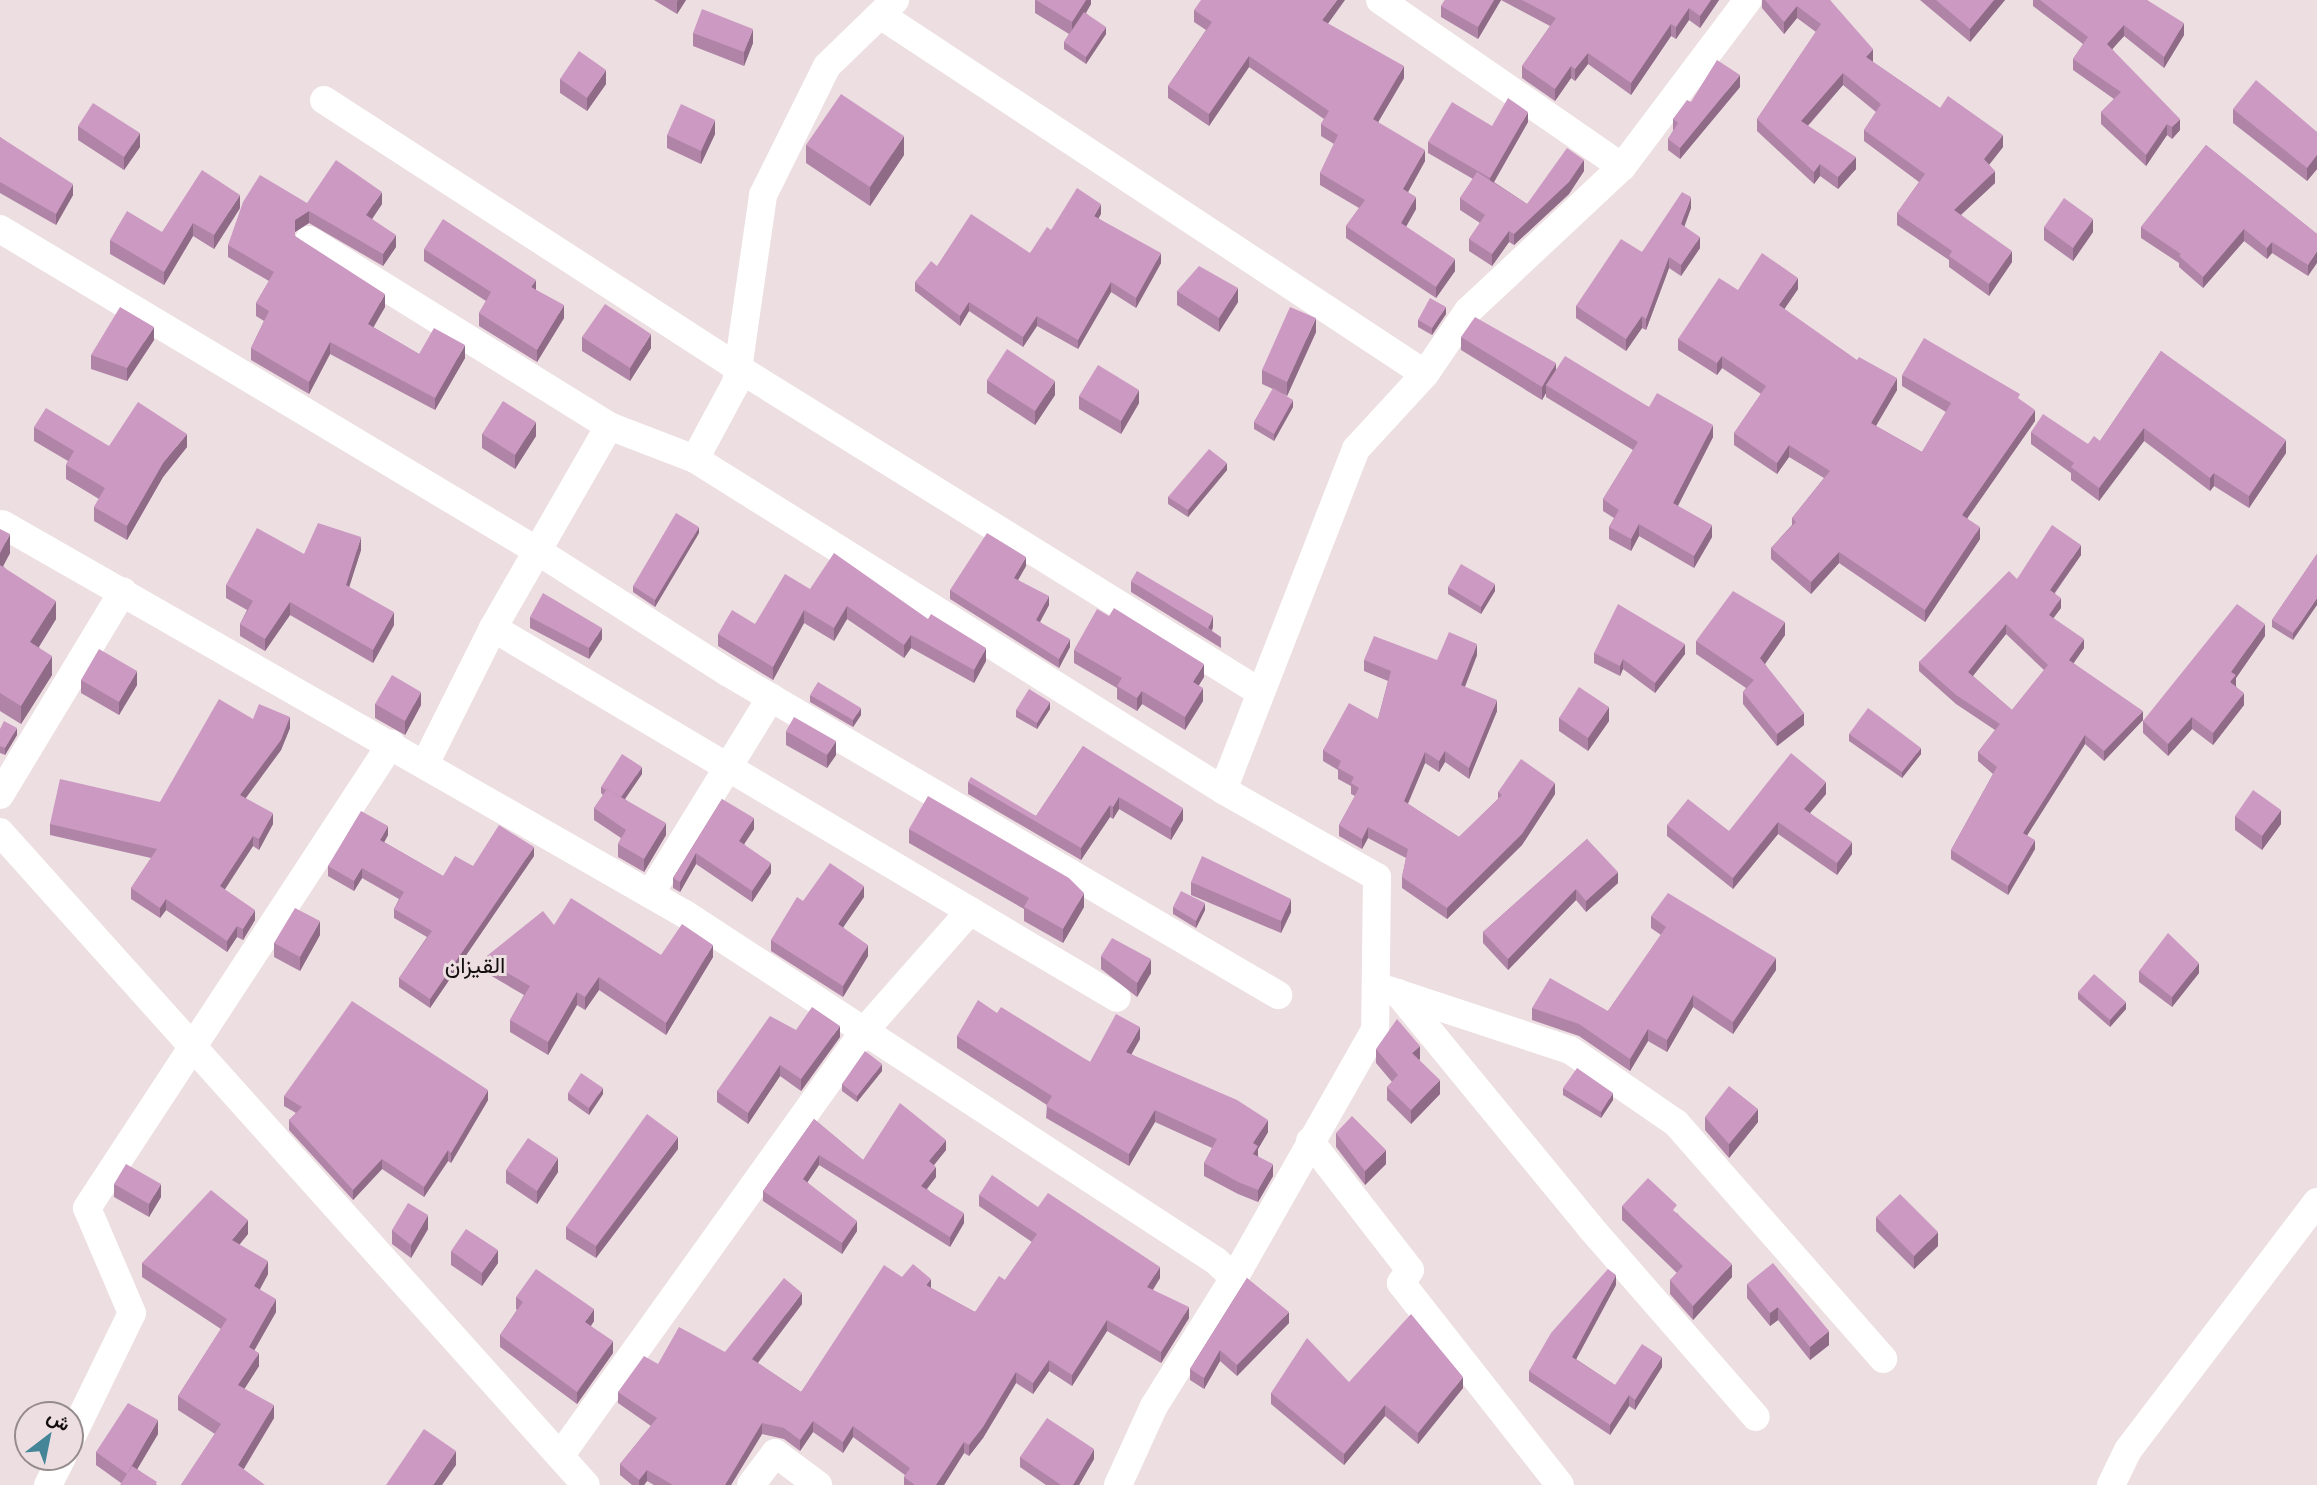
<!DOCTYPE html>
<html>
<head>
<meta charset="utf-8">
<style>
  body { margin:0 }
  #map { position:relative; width:2317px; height:1485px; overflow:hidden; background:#ecdee1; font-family:"Noto Serif",Vazirmatn,serif }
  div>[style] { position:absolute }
  .street>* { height:28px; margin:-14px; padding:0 14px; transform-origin:14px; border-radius:14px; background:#fff }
  .wall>* { inset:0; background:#af84a7 }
  .shaded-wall>* { inset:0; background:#8f6b88 }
  .building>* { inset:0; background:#cc99c2 }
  span { translate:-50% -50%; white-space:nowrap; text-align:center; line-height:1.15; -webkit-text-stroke:6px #ecdee1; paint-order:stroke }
  .quarter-label { font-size:23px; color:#130e10 }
  .north { position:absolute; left:14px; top:1401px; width:70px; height:70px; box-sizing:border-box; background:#ecdee1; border:2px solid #958b8d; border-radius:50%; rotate:32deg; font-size:19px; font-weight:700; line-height:28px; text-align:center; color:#130e10 }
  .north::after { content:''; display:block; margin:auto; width:24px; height:32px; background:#448598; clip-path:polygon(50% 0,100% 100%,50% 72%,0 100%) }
</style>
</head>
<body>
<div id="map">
  <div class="street">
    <i style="left:1380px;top:0;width:294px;rotate:34.6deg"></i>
    <i style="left:882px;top:16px;width:650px;rotate:33.4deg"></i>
    <i style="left:324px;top:100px;width:493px;rotate:32.9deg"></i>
    <i style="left:738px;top:368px;width:614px;rotate:31.83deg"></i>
    <i style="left:0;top:229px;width:625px;rotate:30.92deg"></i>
    <i style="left:536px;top:550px;width:227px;rotate:32.6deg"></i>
    <i style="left:727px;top:672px;width:639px;rotate:30.38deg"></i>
    <i style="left:309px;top:240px;width:353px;rotate:31.8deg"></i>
    <i style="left:609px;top:426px;width:92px;rotate:21deg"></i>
    <i style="left:695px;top:459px;width:623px;rotate:32.08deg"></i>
    <i style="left:1223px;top:790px;width:177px;rotate:29.5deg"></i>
    <i style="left:1377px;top:877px;width:153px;rotate:90.7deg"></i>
    <i style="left:1375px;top:1030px;width:285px;rotate:119.6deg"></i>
    <i style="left:1234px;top:1278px;width:151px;rotate:122deg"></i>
    <i style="left:1154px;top:1406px;width:87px;rotate:114.5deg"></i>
    <i style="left:695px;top:459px;width:86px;rotate:-61.7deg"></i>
    <i style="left:736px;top:383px;width:190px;rotate:-81.8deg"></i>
    <i style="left:763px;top:195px;width:144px;rotate:-63.6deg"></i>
    <i style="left:827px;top:66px;width:95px;rotate:-44.1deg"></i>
    <i style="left:2px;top:524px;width:787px;rotate:29.73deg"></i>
    <i style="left:685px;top:914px;width:634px;rotate:33.16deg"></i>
    <i style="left:1216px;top:1261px;width:25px;rotate:43deg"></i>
    <i style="left:493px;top:628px;width:725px;rotate:30.67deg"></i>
    <i style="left:425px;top:764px;width:152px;rotate:-63.4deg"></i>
    <i style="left:493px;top:628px;width:233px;rotate:-60.1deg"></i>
    <i style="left:1223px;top:790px;width:366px;rotate:-68.7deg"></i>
    <i style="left:1356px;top:449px;width:102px;rotate:-47.4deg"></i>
    <i style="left:1425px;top:374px;width:76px;rotate:-55.7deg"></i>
    <i style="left:1468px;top:311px;width:211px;rotate:-43.1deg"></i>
    <i style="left:1622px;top:167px;width:209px;rotate:-53deg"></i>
    <i style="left:0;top:795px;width:238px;rotate:-58.9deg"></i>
    <i style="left:0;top:832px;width:877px;rotate:48.1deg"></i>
    <i style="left:650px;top:894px;width:231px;rotate:-58.4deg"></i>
    <i style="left:1376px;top:986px;width:204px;rotate:18.3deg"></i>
    <i style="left:1570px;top:1050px;width:129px;rotate:34.6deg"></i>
    <i style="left:1676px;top:1123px;width:314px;rotate:48.7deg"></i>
    <i style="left:1398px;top:993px;width:303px;rotate:50.6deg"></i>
    <i style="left:1590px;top:1227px;width:252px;rotate:48.9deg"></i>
    <i style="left:1310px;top:1141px;width:163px;rotate:52.2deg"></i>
    <i style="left:1410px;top:1270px;width:16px;rotate:125deg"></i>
    <i style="left:1401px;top:1283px;width:257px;rotate:51.8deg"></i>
    <i style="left:70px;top:1440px;width:141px;rotate:-64deg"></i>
    <i style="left:132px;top:1313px;width:114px;rotate:-113.2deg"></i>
    <i style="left:87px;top:1208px;width:555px;rotate:-56.77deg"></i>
    <i style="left:560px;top:1456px;width:524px;rotate:-54.4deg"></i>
    <i style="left:865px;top:1030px;width:159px;rotate:-48.6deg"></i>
    <i style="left:48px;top:1485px;width:31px;rotate:-63deg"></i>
    <i style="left:751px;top:1485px;width:40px;rotate:-53deg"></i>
    <i style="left:775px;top:1453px;width:54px;rotate:36.7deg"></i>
    <i style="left:2111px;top:1485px;width:39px;rotate:-64deg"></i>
    <i style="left:2128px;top:1450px;width:312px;rotate:-52.7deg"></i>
  </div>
  <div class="wall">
    <i style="clip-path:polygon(654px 0,686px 0,677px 14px)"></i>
    <i style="clip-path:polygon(1035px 0,1091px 0,1091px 4px,1086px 13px,1106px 34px,1086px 64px,1064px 49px,1064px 42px,1069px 34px,1035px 13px)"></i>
    <i style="clip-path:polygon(1445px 0,1719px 0,1700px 28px,1689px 20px,1676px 39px,1671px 36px,1631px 95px,1588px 64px,1575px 81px,1571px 78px,1555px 101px,1522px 78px,1522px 66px,1550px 26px,1501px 0,1478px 39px,1441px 17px,1441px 6px)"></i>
    <i style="clip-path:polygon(1762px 0,1830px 0,1873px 62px,1940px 108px,2003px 147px,1989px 165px,1995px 183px,1961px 215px,2012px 262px,1989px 296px,1949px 267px,1949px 260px,1897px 225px,1897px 213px,1919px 182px,1864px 141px,1864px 130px,1876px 112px,1843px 85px,1808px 126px,1856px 169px,1838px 189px,1820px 176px,1814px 184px,1757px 131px,1757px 119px,1816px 32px,1797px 18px,1784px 34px,1762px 8px)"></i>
    <i style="clip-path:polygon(1920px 0,2005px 0,1970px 42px)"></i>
    <i style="clip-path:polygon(2033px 0,2147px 0,2184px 35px,2164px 68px,2124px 36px,2112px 49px,2180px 130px,2172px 139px,2167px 135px,2146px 166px,2101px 124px,2101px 112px,2114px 99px,2073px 70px,2073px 59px,2083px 44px,2033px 6px)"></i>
    <i style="clip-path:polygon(1194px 10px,1328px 24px,1404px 78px,1378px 122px,1425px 161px,1408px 192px,1416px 209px,1406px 227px,1455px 271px,1436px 298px,1346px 238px,1346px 226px,1359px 208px,1320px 185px,1320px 173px,1334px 144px,1321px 136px,1321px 124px,1324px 119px,1249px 67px,1209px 126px,1168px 98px,1168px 86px,1206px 30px,1194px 22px)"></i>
    <i style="clip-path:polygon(693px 33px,753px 43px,744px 66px,693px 46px)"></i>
    <i style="clip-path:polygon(560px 79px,606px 84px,587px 111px,560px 93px)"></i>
    <i style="clip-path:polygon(1740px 87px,1680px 159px,1668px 150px,1668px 139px,1673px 131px,1673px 119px,1691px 102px)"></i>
    <i style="clip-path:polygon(2233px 109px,2317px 132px,2317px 169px,2307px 181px,2233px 123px)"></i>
    <i style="clip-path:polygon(1528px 122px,1494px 182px,1527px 204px,1584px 171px,1569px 194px,1514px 245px,1509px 242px,1492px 266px,1469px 251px,1469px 239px,1480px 223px,1460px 210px,1460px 198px,1473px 179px,1428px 153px,1428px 142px,1492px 126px)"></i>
    <i style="clip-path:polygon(78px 126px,140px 147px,124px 170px,78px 140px)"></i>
    <i style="clip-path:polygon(715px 134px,701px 164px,667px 148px,667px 135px)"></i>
    <i style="clip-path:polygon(0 137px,73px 195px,56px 225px,0 193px)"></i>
    <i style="clip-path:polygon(806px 145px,904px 155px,870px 206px,806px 163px)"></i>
    <i style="clip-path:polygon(2206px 145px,2317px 234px,2308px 276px,2272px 253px,2267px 259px,2244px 241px,2203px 288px,2179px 267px,2179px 263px,2141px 238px,2141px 227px)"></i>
    <i style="clip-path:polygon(307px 203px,382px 204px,372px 219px,396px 247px,383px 266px,309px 223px,295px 232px,295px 236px,385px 307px,373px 327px,419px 354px,465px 358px,435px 410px,330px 354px,309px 394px,251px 360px,251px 348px,264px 321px,256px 316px,256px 303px,269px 281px,228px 257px,228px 245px)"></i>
    <i style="clip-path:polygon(240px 208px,214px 249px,193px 236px,164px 285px,110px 254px,110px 240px,162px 232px)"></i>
    <i style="clip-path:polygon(1691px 208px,1684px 226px,1700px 248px,1681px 276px,1669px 268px,1646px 330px,1642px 328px,1626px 351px,1576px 318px,1576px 306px,1642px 252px)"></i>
    <i style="clip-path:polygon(1101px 214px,1098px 218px,1161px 263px,1136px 308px,1111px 292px,1078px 349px,1037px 326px,1023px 347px,969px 311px,960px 326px,915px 291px,915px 282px,937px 266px,1030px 253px,1051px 230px)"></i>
    <i style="clip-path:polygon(2044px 227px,2093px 232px,2073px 261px,2044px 240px)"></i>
    <i style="clip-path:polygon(424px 249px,536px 290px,564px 318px,537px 362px,479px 326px,479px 313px,486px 301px,424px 261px)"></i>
    <i style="clip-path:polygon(1798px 289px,1784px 309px,1897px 390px,1876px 426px,1922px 452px,1946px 412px,1902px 386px,1902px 375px,2020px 400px,2035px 421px,1967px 518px,1980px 539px,1925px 622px,1839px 563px,1811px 594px,1771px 559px,1771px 548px,1792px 525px,1792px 518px,1824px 478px,1789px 457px,1777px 474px,1734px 445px,1734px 433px,1761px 394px,1722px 368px,1717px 375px,1678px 350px,1678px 339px,1738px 290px)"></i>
    <i style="clip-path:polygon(1177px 291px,1238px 302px,1219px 332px,1177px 305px)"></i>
    <i style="clip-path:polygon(1446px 314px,1432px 335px,1418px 327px,1418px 320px)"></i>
    <i style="clip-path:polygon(1316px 332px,1287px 396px,1281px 393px,1293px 407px,1274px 441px,1254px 429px,1254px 422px,1273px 389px,1262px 384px,1262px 370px)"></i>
    <i style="clip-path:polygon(582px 337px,651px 348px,630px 381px,582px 351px)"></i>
    <i style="clip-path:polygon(1461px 337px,1556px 371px,1649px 407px,1713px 437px,1678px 506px,1712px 537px,1694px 568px,1639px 536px,1631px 551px,1609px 539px,1609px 527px,1614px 518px,1603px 511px,1603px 499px,1633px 450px,1546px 397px,1546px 393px,1542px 400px,1461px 350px)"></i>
    <i style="clip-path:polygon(154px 340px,127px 381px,91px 369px,91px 355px)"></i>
    <i style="clip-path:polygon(2161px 351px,2286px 453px,2249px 508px,2214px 486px,2210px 491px,2144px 441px,2099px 501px,2071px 480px,2071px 473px,2031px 444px,2031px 432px,2088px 444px,2100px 441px)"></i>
    <i style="clip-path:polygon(987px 380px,1055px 395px,1035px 425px,987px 393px)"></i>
    <i style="clip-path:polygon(1079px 396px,1139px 403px,1121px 434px,1079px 409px)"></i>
    <i style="clip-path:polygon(34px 427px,109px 446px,187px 447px,163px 477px,127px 540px,94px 521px,94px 507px,99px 499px,66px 479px,66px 465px,68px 461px,34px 441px)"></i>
    <i style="clip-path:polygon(482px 434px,536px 436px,515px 469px,482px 448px)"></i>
    <i style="clip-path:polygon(1227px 470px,1188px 517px,1168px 504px,1168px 497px)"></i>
    <i style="clip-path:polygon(0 529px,10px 553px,3px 566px,56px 619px,39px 647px,52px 675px,21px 724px,0 711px)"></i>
    <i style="clip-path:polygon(699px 533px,655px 607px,633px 592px,633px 586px)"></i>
    <i style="clip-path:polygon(361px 550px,349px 587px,394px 625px,373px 663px,290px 615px,265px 651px,240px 636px,240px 624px,247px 610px,226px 598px,226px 585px,304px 554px)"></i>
    <i style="clip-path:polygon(2317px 554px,2293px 640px,2272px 627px,2272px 620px)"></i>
    <i style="clip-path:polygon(evenodd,2081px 555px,2055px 593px,2061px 608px,2053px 618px,2084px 648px,2073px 663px,2143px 720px,2104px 761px,2085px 744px,2027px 835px,2035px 849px,2008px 895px,1951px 859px,1951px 850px,1993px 774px,1978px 761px,1978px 752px,1995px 730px,1956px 704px,1919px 671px,1919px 662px,2017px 579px,2081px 555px,2006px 634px,2044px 670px,2012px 710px,1973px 676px,2006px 634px)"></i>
    <i style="clip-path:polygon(1026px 566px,1018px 580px,1049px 605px,1040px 622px,1070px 647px,1059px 668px,950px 599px,950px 590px)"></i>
    <i style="clip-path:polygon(1131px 581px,1213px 627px,1212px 631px,1221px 637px,1221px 648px,1131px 592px)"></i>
    <i style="clip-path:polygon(1448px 587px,1495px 591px,1481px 614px,1448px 594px)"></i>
    <i style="clip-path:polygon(810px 589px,986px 661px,974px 683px,911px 648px,904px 658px,847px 619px,834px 641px,804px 623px,773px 680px,718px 646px,718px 634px,755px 624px)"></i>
    <i style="clip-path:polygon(530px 617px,602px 639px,589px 659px,530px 628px)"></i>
    <i style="clip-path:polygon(1785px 635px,1765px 664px,1804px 725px,1777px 746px,1743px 704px,1743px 692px,1746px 688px,1696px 654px,1696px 641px)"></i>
    <i style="clip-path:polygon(2265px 636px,2236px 678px,2236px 686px,2244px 705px,2213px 745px,2192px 729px,2168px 756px,2143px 733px,2143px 721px)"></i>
    <i style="clip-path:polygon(1074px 650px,1204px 677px,1198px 686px,1203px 701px,1185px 730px,1142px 704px,1137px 711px,1117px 699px,1117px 688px,1074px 663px)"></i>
    <i style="clip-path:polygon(1594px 653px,1685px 654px,1655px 693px,1623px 669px,1620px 676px,1594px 663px)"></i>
    <i style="clip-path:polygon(1477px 655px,1465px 687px,1497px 711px,1469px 779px,1445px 762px,1439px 772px,1425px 763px,1408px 804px,1459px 837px,1498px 799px,1498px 792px,1555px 794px,1522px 845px,1447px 919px,1402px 888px,1402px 877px,1406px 858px,1368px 838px,1362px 849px,1339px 836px,1339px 825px,1355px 796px,1351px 794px,1351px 786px,1338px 779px,1338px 770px,1323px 761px,1323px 750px,1378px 719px,1388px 681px,1364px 671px,1364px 660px,1437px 660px)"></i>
    <i style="clip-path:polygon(81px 680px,137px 685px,119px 715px,81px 693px)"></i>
    <i style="clip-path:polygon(810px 695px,861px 715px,853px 727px,810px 702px)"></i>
    <i style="clip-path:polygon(375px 704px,421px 705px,405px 735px,375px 718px)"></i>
    <i style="clip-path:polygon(1050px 709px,1037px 729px,1016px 717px,1016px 710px)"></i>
    <i style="clip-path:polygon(1559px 718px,1609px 721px,1588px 751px,1559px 731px)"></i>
    <i style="clip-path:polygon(253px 719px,290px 728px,281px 750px,245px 798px,273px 824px,259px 850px,253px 846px,224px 889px,255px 920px,243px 940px,237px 937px,227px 952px,166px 910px,160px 918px,131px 899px,131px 888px,151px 858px,50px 835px,50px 824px,160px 802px)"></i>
    <i style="clip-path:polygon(0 729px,17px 735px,5px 755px,0 753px)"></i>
    <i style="clip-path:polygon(786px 731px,836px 755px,827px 768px,786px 745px)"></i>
    <i style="clip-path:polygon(1849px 734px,1921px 754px,1902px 778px,1849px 741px)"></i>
    <i style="clip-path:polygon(1083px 746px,1183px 820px,1171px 840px,1119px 809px,1113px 819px,1110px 817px,1081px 860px,968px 794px,968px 782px,1036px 816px)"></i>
    <i style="clip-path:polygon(642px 774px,625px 799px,666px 835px,644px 872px,618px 857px,618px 844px,621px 838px,594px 820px,594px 808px,603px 795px,601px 793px,601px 787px)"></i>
    <i style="clip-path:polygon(1826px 794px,1810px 813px,1852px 854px,1837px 875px,1778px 834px,1733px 889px,1667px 836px,1667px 825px,1729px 831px)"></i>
    <i style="clip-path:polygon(722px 799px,754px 829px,744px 844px,771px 873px,752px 902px,696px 864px,680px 892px,673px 888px,673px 878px)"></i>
    <i style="clip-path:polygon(2235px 816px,2281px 824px,2262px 850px,2235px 830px)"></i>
    <i style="clip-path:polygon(909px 829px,1084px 907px,1063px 943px,1024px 921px,1024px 909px,909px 843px)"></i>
    <i style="clip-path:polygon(388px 835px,384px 842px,443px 876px,473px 866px,534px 856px,430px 1008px,399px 987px,399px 978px,427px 937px,394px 918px,394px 909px,399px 899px,362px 878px,354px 891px,328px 876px,328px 866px)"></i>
    <i style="clip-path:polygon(1587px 839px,1618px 883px,1586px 912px,1576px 900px,1508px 970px,1483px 943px,1483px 932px)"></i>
    <i style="clip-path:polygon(1191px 882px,1291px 912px,1281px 933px,1191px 895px)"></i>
    <i style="clip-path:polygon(864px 897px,843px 927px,868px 956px,843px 997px,771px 951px,771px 940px,803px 901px)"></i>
    <i style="clip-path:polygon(1173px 907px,1205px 910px,1196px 928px,1173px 914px)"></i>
    <i style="clip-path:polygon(1651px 916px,1776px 970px,1733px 1034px,1693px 1007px,1667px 1052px,1648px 1041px,1630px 1071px,1579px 1036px,1532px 1020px,1532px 1008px,1608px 1011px,1661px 935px,1651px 928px)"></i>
    <i style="clip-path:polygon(554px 925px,661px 955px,713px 957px,666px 1035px,599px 990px,585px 1010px,577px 1005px,548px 1055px,510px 1032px,510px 1020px,524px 995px,483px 971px,483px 959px)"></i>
    <i style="clip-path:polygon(320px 935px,300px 971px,274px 957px,274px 943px)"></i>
    <i style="clip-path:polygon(1101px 956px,1151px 973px,1137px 997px,1101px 969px)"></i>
    <i style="clip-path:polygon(2139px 971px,2199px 973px,2172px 1007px,2139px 982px)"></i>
    <i style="clip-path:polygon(2078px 992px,2126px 1009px,2110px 1027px,2078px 999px)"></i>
    <i style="clip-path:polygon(997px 1013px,1090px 1062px,1140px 1039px,1131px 1054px,1268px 1132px,1258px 1149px,1258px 1156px,1273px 1176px,1258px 1202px,1238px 1194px,1204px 1176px,1204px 1163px,1212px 1148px,1155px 1122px,1129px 1166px,1046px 1118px,1047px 1105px,957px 1048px,957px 1036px)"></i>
    <i style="clip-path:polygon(796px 1030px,840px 1037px,801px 1091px,780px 1076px,748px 1124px,717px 1102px,717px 1091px)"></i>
    <i style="clip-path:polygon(1376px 1049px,1420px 1059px,1419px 1060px,1440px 1094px,1411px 1124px,1387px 1100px,1387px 1087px,1392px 1082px,1376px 1063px)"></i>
    <i style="clip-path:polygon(882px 1071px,857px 1102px,842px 1091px,842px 1084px)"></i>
    <i style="clip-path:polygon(1563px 1088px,1613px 1100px,1601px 1118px,1563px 1095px)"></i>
    <i style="clip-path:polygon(568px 1093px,603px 1094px,589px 1115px,568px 1100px)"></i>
    <i style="clip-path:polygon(284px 1096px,488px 1100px,451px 1163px,448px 1161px,424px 1197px,382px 1169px,353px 1200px,289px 1130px,289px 1120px,296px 1113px,284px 1106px)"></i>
    <i style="clip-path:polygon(1705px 1117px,1758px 1122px,1729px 1158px,1705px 1130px)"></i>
    <i style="clip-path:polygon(814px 1119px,863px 1160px,946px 1150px,934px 1165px,936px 1177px,927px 1189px,964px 1223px,950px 1247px,819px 1165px,807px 1182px,857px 1231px,842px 1254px,763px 1201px,763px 1191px)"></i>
    <i style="clip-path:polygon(1336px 1133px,1386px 1164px,1365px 1185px,1336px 1147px)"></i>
    <i style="clip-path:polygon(678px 1149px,596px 1258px,566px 1239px,566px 1227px)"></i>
    <i style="clip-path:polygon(506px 1170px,558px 1172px,537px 1204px,506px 1183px)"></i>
    <i style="clip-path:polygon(114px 1184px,161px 1197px,149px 1217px,114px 1197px)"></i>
    <i style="clip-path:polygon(979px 1195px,1038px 1207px,1160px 1278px,1153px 1290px,1189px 1318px,1161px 1363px,1107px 1331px,1072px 1386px,1049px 1371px,1033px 1394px,1016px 1383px,983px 1438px,969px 1456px,964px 1453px,944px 1485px,904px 1485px,904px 1477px,905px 1475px,853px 1437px,843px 1453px,813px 1432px,800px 1451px,784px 1439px,762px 1434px,731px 1485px,654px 1485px,647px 1481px,644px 1485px,632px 1485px,620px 1475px,620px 1464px,651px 1426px,618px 1403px,618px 1392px,658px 1364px,725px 1352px,802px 1304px,758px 1363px,801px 1392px,902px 1277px,931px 1288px,975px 1312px,1005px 1280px,1032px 1242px,979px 1206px)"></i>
    <i style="clip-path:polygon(1622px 1206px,1677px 1213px,1732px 1277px,1693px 1320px,1670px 1294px,1670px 1280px,1677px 1273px,1622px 1220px)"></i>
    <i style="clip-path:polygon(1876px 1217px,1938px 1246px,1914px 1269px,1876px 1231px)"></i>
    <i style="clip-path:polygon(428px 1229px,411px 1258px,392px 1244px,392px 1230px)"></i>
    <i style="clip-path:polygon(248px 1234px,239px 1244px,268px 1274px,260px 1289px,276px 1312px,254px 1350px,259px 1366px,244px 1389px,274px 1418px,244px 1469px,181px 1485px,215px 1434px,178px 1410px,178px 1396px,221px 1329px,142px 1277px,142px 1263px)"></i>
    <i style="clip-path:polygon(451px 1251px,498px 1263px,482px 1286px,451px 1265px)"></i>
    <i style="clip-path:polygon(1247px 1278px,1289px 1323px,1237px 1376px,1220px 1361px,1204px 1389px,1190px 1380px,1190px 1369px)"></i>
    <i style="clip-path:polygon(1747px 1284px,1829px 1345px,1810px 1360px,1778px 1320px,1770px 1326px,1747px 1298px)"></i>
    <i style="clip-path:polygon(1616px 1285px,1576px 1359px,1615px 1385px,1662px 1367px,1635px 1410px,1629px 1406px,1610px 1435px,1529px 1381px,1529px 1371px)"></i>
    <i style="clip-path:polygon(516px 1297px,594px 1321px,591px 1326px,613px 1353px,577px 1404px,500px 1347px,500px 1335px,517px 1310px,516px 1309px)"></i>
    <i style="clip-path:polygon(1349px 1382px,1463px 1388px,1418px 1444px,1385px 1416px,1344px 1465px,1271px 1404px,1271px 1393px)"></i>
    <i style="clip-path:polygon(158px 1434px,137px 1469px,157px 1485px,121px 1483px,96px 1465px,96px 1452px)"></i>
    <i style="clip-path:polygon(1020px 1457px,1094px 1459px,1079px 1485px,1046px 1485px,1020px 1467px)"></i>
  </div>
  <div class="shaded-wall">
    <i style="clip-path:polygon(678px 0,686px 0,677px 14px,677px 2px)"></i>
    <i style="clip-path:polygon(1086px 0,1091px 0,1091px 4px,1072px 36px,1072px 22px)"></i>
    <i style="clip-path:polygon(1337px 0,1345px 0,1322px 32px,1322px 20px)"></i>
    <i style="clip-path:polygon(1494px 0,1501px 0,1478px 39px,1478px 27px)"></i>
    <i style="clip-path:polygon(1711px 0,1719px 0,1700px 28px,1700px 16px)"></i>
    <i style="clip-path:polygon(1994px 0,2005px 0,1970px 42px,1970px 29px)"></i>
    <i style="clip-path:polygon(1797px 6px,1797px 18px,1784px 34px,1784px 22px)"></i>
    <i style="clip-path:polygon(1689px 8px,1689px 20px,1676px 39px,1676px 27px)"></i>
    <i style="clip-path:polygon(2184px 23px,2184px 35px,2164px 68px,2164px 57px)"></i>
    <i style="clip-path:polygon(1671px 24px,1671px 36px,1631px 95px,1631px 83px)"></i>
    <i style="clip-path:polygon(2124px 25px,2124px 36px,2107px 55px,2107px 44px)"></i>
    <i style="clip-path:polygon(1106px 27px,1106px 34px,1086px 64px,1086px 57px)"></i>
    <i style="clip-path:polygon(753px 29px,753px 43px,744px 66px,744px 52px)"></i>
    <i style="clip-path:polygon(1873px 49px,1873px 61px,1866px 69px,1866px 57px)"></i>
    <i style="clip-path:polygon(1588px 53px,1588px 64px,1575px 81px,1575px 69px)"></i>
    <i style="clip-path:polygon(1249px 56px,1249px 67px,1209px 126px,1209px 114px)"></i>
    <i style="clip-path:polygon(1404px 66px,1404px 78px,1373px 131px,1373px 119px)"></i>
    <i style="clip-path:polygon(1571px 66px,1571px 78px,1555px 101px,1555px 89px)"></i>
    <i style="clip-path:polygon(606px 70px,606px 84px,587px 111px,587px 98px)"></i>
    <i style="clip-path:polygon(1843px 73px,1843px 85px,1801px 133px,1801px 121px)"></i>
    <i style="clip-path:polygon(1740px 75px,1740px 87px,1680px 159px,1680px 148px)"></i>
    <i style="clip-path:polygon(1528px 112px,1528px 122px,1490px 189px,1490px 178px)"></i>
    <i style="clip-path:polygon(2180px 119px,2180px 130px,2172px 139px,2172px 127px)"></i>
    <i style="clip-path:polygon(715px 120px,715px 134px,701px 164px,701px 151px)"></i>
    <i style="clip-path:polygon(2167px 124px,2167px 135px,2146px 166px,2146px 155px)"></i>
    <i style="clip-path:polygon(140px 133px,140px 147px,124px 170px,124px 157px)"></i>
    <i style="clip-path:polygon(2003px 135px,2003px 147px,1984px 171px,1984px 159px)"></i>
    <i style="clip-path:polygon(904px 136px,904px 155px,870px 206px,870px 187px)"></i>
    <i style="clip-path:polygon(1425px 150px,1425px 161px,1403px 201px,1403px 189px)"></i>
    <i style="clip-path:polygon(2317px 155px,2317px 169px,2307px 181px,2307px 168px)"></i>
    <i style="clip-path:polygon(1856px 157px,1856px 169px,1838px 189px,1838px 177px)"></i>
    <i style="clip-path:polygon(1584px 160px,1584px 171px,1569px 194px,1514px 245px,1514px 234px)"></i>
    <i style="clip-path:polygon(1820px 164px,1820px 176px,1814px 184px,1814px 172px)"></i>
    <i style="clip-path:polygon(1995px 171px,1995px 183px,1954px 221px,1954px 210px)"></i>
    <i style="clip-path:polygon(73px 184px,73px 195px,56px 225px,56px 214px)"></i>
    <i style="clip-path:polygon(382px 192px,382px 204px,366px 228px,366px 215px)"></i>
    <i style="clip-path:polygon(240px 195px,240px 208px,214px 249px,214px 235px)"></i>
    <i style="clip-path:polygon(1416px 197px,1416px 209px,1401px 235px,1401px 223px)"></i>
    <i style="clip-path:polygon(1691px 197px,1691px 208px,1681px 236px,1681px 224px)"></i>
    <i style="clip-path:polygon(1101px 204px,1101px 214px,1094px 226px,1094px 216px)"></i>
    <i style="clip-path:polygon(309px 211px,309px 223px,295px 232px,295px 220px)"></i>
    <i style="clip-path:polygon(2093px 219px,2093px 232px,2073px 261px,2073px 248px)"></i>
    <i style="clip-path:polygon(193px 223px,193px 236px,164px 285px,164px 272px)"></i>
    <i style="clip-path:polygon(2244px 229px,2244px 241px,2203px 288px,2203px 277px)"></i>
    <i style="clip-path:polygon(1509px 231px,1509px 242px,1492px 266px,1492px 254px)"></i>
    <i style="clip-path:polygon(396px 235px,396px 247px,383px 266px,383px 254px)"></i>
    <i style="clip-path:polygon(1700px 237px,1700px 248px,1681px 276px,1681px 265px)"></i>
    <i style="clip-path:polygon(2272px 242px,2272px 253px,2267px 259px,2267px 248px)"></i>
    <i style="clip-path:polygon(2012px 251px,2012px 262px,1989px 296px,1989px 284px)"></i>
    <i style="clip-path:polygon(2317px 251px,2317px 263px,2308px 276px,2308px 265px)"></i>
    <i style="clip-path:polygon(1161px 253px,1161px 263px,1136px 308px,1136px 298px)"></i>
    <i style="clip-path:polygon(1669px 257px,1669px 268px,1646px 330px,1646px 319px)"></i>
    <i style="clip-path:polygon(1455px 259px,1455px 271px,1436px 298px,1436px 287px)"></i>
    <i style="clip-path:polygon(1798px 278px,1798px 289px,1779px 317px,1779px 305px)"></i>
    <i style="clip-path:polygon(536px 280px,536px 292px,531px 287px)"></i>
    <i style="clip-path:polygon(1111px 282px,1111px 292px,1078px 349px,1078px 340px)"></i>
    <i style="clip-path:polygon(1238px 288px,1238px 302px,1219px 332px,1219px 318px)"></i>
    <i style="clip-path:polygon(385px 294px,385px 307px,368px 337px,368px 324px)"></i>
    <i style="clip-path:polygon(969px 302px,969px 311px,960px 326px,960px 316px)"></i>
    <i style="clip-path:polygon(564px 305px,564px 318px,537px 362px,537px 350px)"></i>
    <i style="clip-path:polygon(1446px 307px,1446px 314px,1432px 335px,1432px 328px)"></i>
    <i style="clip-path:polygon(1037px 316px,1037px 326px,1023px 347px,1023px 337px)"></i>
    <i style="clip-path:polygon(1642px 316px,1642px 328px,1626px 351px,1626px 339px)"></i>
    <i style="clip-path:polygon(1316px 318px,1316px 332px,1287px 396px,1287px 382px)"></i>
    <i style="clip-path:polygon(154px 327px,154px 340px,127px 381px,127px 368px)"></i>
    <i style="clip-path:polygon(651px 334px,651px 348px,630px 381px,630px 368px)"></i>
    <i style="clip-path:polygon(330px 342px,330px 354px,309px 394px,309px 382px)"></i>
    <i style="clip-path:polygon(465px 345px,465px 358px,435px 410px,435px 398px)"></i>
    <i style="clip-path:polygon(1722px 356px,1722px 368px,1717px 375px,1717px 363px)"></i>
    <i style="clip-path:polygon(1556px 363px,1556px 377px,1546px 385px,1546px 393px,1542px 400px,1542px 387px)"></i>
    <i style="clip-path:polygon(1897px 378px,1897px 390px,1871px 434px,1871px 423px)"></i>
    <i style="clip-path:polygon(1055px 381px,1055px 395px,1035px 425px,1035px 411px)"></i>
    <i style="clip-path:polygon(1139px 390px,1139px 403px,1121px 434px,1121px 421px)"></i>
    <i style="clip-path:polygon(1293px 400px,1293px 407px,1274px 441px,1274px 434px)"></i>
    <i style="clip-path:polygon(2035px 410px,2035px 421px,1962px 526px,1962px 515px)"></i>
    <i style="clip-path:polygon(536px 422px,536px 436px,515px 469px,515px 455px)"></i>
    <i style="clip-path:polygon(1713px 425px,1713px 437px,1673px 515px,1673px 503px)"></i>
    <i style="clip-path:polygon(2144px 428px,2144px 441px,2099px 501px,2099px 488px)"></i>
    <i style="clip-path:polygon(187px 434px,187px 447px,163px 477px,127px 540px,127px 526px,163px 463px)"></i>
    <i style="clip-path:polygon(2286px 440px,2286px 453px,2249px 508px,2249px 496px)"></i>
    <i style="clip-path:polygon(1789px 445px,1789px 457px,1777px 474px,1777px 463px)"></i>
    <i style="clip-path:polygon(1227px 463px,1227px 470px,1188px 517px,1188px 510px)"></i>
    <i style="clip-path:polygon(2214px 473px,2214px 486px,2210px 491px,2210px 478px)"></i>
    <i style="clip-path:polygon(1639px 524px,1639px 536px,1631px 551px,1631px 539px)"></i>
    <i style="clip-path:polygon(1712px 525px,1712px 537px,1694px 568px,1694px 556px)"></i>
    <i style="clip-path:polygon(699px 527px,699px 533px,655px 607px,655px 600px)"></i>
    <i style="clip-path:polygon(1980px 527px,1980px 539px,1925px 622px,1925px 610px)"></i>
    <i style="clip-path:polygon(10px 534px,10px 553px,0 572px,0 553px)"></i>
    <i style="clip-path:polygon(361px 537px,361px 550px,346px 597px,346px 585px)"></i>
    <i style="clip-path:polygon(2081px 545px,2081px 555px,2050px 599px,2050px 590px)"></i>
    <i style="clip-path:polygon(1839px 552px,1839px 563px,1811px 594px,1811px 582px)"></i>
    <i style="clip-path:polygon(1026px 557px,1026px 566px,1014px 587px,1014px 578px)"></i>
    <i style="clip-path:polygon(1495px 584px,1495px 591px,1481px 614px,1481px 607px)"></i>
    <i style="clip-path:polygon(1049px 596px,1049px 605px,1036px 629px,1036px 620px)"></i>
    <i style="clip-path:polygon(2061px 598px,2061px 608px,2049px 624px,2049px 615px)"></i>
    <i style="clip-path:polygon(2317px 598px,2317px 605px,2293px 640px,2293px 633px)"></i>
    <i style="clip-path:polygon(56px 601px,56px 619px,30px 661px,30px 642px)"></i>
    <i style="clip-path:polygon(290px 602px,290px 615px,265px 651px,265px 639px)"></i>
    <i style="clip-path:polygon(847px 606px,847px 619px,834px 641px,834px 628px)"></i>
    <i style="clip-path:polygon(804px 610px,804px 623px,773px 680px,773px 667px)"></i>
    <i style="clip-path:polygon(394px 612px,394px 625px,373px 663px,373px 650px)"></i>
    <i style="clip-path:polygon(1213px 616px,1213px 627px,1211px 631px,1208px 629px)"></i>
    <i style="clip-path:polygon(1785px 622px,1785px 635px,1760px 671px,1760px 658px)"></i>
    <i style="clip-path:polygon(2006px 624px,2006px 634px,1968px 682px,1968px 672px)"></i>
    <i style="clip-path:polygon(2265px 624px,2265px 636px,2236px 678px,2236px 687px,2230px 694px,2231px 672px)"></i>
    <i style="clip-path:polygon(602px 628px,602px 639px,589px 659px,589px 648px)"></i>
    <i style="clip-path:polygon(911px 635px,911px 648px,904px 658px,904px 645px)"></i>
    <i style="clip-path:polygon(1070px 639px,1070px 647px,1059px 668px,1059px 659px)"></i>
    <i style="clip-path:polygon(2084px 639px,2084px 648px,2069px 670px,2069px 660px)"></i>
    <i style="clip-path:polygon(1477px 644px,1477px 655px,1461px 696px,1461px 685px)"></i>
    <i style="clip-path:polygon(1685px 644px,1685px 654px,1655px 693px,1655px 683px)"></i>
    <i style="clip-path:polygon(986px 648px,986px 661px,974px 683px,974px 670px)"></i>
    <i style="clip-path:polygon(52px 656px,52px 675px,21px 724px,21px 706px)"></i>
    <i style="clip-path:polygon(1623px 659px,1623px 669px,1620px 676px,1620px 666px)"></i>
    <i style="clip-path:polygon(1204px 664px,1204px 677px,1193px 695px,1193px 682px)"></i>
    <i style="clip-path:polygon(137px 671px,137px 685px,119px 715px,119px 702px)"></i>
    <i style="clip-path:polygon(1203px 688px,1203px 701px,1185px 730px,1185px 717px)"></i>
    <i style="clip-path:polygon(1142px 691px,1142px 704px,1137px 711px,1137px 698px)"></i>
    <i style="clip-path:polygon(421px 692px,421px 705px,405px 735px,405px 721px)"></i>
    <i style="clip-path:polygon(2244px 693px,2244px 705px,2213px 745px,2213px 733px)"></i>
    <i style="clip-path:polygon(1497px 700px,1497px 711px,1469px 779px,1469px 768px)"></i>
    <i style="clip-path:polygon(1050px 702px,1050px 709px,1037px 729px,1037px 723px)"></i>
    <i style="clip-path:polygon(1609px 707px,1609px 721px,1588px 751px,1588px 738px)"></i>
    <i style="clip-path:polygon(861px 708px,861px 715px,853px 727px,853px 720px)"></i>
    <i style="clip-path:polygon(2143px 711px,2143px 720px,2104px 761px,2104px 751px)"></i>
    <i style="clip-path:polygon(1804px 713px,1804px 725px,1777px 746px,1777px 734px)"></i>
    <i style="clip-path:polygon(290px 717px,290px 728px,281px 750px,240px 806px,240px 795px)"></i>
    <i style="clip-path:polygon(2192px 717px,2192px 729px,2168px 756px,2168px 744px)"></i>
    <i style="clip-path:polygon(17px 728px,17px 735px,5px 755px,5px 748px)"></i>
    <i style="clip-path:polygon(2085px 735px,2085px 744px,2023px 842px,2023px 833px)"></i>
    <i style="clip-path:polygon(836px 741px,836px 755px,827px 768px,827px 755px)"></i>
    <i style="clip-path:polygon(1921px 748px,1921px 754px,1902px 778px,1902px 772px)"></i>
    <i style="clip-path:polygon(1445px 751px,1445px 762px,1439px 772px,1439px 761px)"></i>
    <i style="clip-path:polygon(1425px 752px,1425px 763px,1404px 812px,1404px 801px)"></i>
    <i style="clip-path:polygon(642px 767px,642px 774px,620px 806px,620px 799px)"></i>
    <i style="clip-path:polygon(1826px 782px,1826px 794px,1804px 820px,1804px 809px)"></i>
    <i style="clip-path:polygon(1555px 783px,1555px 794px,1522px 845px,1447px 919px,1447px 908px)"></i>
    <i style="clip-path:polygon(1119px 797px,1119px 809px,1113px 819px,1113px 807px)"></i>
    <i style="clip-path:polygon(1110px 805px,1110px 817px,1081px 860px,1081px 848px)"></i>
    <i style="clip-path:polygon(1183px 808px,1183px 820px,1171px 840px,1171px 828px)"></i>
    <i style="clip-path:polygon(2281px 810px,2281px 824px,2262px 850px,2262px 836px)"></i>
    <i style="clip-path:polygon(273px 813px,273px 824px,259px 850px,259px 839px)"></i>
    <i style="clip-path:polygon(754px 818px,754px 829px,739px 852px,739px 841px)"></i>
    <i style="clip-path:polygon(1778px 822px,1778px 834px,1733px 889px,1733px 878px)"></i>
    <i style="clip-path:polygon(666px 823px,666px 835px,644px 872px,644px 859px)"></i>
    <i style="clip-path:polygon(388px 826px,388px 835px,380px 850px,380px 840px)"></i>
    <i style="clip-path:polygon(1368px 827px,1368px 838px,1362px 849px,1362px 839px)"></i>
    <i style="clip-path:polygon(253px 836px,253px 846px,220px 897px,220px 886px)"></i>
    <i style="clip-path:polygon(2035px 840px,2035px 849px,2008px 895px,2008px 886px)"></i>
    <i style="clip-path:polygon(1852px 842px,1852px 854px,1837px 875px,1837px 863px)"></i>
    <i style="clip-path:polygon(534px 847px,534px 856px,430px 1008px,430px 999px)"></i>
    <i style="clip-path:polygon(696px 853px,696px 864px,680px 892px,680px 882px)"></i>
    <i style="clip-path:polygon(771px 863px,771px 873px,752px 902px,752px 891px)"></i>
    <i style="clip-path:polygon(362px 868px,362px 878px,354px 891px,354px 881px)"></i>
    <i style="clip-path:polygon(1618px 872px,1618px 883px,1586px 912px,1586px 901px)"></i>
    <i style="clip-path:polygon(864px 886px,864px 897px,838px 935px,838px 924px)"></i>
    <i style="clip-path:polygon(1576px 889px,1576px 900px,1508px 970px,1508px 959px)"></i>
    <i style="clip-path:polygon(1084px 893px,1084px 907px,1063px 943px,1063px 929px)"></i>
    <i style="clip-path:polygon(166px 899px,166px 910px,160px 918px,160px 908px)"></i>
    <i style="clip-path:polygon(1291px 899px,1291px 912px,1281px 933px,1281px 921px)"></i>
    <i style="clip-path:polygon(1205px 903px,1205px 910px,1196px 928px,1196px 921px)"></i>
    <i style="clip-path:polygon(255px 910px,255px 920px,243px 940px,243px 929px)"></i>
    <i style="clip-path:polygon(320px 921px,320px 935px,300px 971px,300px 957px)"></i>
    <i style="clip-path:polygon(237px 926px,237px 937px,227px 952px,227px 941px)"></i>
    <i style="clip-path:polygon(713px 945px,713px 957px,666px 1035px,666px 1023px)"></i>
    <i style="clip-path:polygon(868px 945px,868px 956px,843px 997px,843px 986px)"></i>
    <i style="clip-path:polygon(1776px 958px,1776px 970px,1733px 1034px,1733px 1022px)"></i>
    <i style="clip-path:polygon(1151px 959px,1151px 973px,1137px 997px,1137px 983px)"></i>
    <i style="clip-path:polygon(2199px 963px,2199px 973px,2172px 1007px,2172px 997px)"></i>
    <i style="clip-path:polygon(599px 977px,599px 990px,585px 1010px,585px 997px)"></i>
    <i style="clip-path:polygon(577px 992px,577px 1005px,548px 1055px,548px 1042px)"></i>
    <i style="clip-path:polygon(1693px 995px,1693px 1007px,1667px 1052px,1667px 1040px)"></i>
    <i style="clip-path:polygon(2126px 1002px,2126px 1009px,2110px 1027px,2110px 1020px)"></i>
    <i style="clip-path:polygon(840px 1026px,840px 1037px,801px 1091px,801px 1079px)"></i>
    <i style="clip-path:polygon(1140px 1027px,1140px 1039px,1126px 1064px,1126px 1052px)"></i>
    <i style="clip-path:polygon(1648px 1029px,1648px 1041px,1630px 1071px,1630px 1059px)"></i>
    <i style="clip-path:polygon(1420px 1046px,1420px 1059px,1412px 1067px,1412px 1053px)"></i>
    <i style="clip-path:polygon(882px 1064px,882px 1071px,857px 1102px,857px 1096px)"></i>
    <i style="clip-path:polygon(780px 1065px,780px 1076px,748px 1124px,748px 1113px)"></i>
    <i style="clip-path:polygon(1440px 1080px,1440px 1094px,1411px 1124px,1411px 1110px)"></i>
    <i style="clip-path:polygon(603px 1088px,603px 1094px,589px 1115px,589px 1108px)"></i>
    <i style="clip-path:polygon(488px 1090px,488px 1100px,451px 1163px,451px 1153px)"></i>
    <i style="clip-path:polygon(1613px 1093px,1613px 1100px,1601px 1118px,1601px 1112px)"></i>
    <i style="clip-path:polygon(1758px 1109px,1758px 1122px,1729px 1158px,1729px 1144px)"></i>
    <i style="clip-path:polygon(1155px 1110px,1155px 1122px,1129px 1166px,1129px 1154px)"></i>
    <i style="clip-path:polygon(1268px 1120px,1268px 1132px,1258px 1149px,1258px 1158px,1253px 1166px,1253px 1143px)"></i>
    <i style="clip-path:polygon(678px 1137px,678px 1149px,596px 1258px,596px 1246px)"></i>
    <i style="clip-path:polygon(946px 1140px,946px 1150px,929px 1171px,929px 1161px)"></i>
    <i style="clip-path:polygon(448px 1150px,448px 1161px,424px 1197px,424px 1187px)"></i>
    <i style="clip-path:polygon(1386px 1150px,1386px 1164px,1365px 1185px,1365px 1171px)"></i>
    <i style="clip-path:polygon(819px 1155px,819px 1165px,803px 1189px,803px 1179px)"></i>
    <i style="clip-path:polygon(558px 1158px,558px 1172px,537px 1204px,537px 1191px)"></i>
    <i style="clip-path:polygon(382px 1159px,382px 1169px,353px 1200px,353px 1190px)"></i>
    <i style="clip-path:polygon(1273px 1164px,1273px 1176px,1258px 1202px,1258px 1190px)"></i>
    <i style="clip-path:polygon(936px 1167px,936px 1177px,921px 1196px,921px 1186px)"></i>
    <i style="clip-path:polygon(161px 1184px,161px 1197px,149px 1217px,149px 1204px)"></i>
    <i style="clip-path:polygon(964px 1213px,964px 1223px,950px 1247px,950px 1237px)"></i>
    <i style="clip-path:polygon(428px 1215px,428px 1229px,411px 1258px,411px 1245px)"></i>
    <i style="clip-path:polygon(248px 1220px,248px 1234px,232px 1254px,232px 1240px)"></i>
    <i style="clip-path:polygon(857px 1221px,857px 1231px,842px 1254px,842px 1243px)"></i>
    <i style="clip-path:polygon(1938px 1232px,1938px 1246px,1914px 1269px,1914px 1256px)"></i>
    <i style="clip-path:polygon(498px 1250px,498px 1263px,482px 1286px,482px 1273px)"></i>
    <i style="clip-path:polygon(268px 1261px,268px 1274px,254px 1300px,254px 1286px)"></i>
    <i style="clip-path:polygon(1732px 1264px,1732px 1277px,1693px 1320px,1693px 1306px)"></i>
    <i style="clip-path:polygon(1160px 1267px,1160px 1278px,1147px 1298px,1147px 1287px)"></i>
    <i style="clip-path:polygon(1616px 1275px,1616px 1285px,1572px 1367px,1572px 1357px)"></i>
    <i style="clip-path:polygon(931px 1279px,931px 1290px,926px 1285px)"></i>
    <i style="clip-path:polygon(802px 1293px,802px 1304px,752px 1370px,752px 1359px)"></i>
    <i style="clip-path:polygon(276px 1299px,276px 1312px,249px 1360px,249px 1347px)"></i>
    <i style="clip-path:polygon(1189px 1307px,1189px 1318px,1161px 1363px,1161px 1352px)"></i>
    <i style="clip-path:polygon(1778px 1307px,1778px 1320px,1770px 1326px,1770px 1313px)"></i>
    <i style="clip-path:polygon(594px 1309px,594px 1321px,585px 1334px,585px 1322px)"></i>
    <i style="clip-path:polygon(1289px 1312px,1289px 1323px,1237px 1376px,1237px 1365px)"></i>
    <i style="clip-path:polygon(1107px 1320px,1107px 1331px,1072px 1386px,1072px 1375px)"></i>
    <i style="clip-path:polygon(1829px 1331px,1829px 1345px,1810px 1360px,1810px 1347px)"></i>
    <i style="clip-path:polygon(613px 1341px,613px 1353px,577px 1404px,577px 1392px)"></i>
    <i style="clip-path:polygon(1220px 1350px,1220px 1361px,1204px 1389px,1204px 1378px)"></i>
    <i style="clip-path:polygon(259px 1353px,259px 1366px,238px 1399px,238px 1385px)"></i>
    <i style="clip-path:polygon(1662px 1357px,1662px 1367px,1635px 1410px,1635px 1400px)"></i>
    <i style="clip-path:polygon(1049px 1360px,1049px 1371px,1033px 1394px,1033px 1383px)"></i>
    <i style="clip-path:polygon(1016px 1372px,1016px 1383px,983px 1438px,969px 1456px,969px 1445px)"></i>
    <i style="clip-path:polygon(1463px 1377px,1463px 1388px,1418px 1444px,1418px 1433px)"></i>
    <i style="clip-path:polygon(1629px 1395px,1629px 1406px,1610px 1435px,1610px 1425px)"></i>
    <i style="clip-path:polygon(274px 1405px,274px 1418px,238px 1478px,238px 1465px)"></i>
    <i style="clip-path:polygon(1385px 1405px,1385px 1416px,1344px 1465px,1344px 1454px)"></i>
    <i style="clip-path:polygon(158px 1420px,158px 1434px,128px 1485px,127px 1474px)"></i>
    <i style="clip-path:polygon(813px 1421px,813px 1432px,800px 1451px,800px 1440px)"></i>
    <i style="clip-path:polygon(762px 1423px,762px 1434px,731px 1485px,725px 1485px)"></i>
    <i style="clip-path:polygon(853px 1426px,853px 1437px,843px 1453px,843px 1442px)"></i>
    <i style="clip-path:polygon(964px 1442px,964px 1453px,944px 1485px,936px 1485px)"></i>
    <i style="clip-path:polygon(1094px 1449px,1094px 1459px,1079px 1485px,1073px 1485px)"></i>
    <i style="clip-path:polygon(456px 1451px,456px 1465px,442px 1485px,433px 1485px)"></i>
    <i style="clip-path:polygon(647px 1470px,647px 1481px,644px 1485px,639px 1485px,639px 1480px)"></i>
  </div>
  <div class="building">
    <i style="clip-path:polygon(1036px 0,1086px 0,1072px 22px)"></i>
    <i style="clip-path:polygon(1201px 0,1337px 0,1322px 20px,1404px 66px,1373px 119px,1425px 150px,1403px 189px,1416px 197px,1401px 223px,1455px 259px,1436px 287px,1346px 226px,1365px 200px,1320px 173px,1338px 135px,1321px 124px,1329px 111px,1249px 56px,1209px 114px,1168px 86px,1212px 22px,1194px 10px)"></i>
    <i style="clip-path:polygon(1445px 0,1494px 0,1478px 27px,1441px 6px)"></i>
    <i style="clip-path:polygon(1522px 0,1711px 0,1700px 16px,1689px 8px,1676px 27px,1671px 24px,1631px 83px,1588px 53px,1575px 69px,1571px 66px,1555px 89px,1522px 66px,1556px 18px)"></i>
    <i style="clip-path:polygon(1765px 0,1830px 0,1873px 49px,1866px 57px,1940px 108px,1948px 96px,2003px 135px,1984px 159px,1995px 171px,1954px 210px,2012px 251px,1989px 284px,1949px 256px,1952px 251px,1897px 213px,1925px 174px,1864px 130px,1881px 104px,1843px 73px,1801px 121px,1856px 157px,1838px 177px,1820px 164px,1814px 172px,1757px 119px,1821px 24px,1797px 6px,1784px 22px)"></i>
    <i style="clip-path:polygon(1936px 0,1994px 0,1970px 29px)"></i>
    <i style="clip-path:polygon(2040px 0,2147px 0,2184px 23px,2164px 57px,2124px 25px,2107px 44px,2180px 119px,2172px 127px,2167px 124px,2146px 155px,2101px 112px,2121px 92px,2073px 59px,2088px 37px)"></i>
    <i style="clip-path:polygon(702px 9px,753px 29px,744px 52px,693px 33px)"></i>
    <i style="clip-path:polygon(1084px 12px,1106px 27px,1086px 57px,1064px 42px)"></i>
    <i style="clip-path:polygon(579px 51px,606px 70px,587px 98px,560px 79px)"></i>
    <i style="clip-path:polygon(1717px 60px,1740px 75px,1680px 148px,1668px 139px,1678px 123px,1673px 119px,1687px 100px,1691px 102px)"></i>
    <i style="clip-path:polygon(2256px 80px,2317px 132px,2317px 155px,2307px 168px,2233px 109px)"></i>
    <i style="clip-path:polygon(841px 94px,904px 136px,870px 187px,806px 145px)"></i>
    <i style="clip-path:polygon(1508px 98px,1528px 112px,1490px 178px,1428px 142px,1452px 102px,1492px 126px)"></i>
    <i style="clip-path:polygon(93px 103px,140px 133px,124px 157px,78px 126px)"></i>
    <i style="clip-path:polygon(681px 104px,715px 120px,701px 151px,667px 135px)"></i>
    <i style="clip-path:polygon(0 137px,73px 184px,56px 214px,0 182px)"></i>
    <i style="clip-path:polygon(2206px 145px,2317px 234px,2317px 251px,2308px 265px,2272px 242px,2267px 248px,2244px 229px,2203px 277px,2179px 256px,2181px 254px,2141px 227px)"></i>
    <i style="clip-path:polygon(1567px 148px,1584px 160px,1569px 182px,1514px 234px,1509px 231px,1492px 254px,1469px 239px,1485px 215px,1460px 198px,1477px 172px,1527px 204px)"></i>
    <i style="clip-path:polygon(336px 160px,382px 192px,366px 215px,396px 235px,383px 254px,309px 211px,295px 220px,295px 236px,385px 294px,368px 324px,419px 354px,434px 328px,465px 345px,435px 398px,330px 342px,309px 382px,251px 348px,269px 311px,256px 303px,274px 272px,228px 245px,243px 202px,260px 175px,307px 203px)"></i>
    <i style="clip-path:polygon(202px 170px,240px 195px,214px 235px,193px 223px,164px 272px,110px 240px,127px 211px,162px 232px)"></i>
    <i style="clip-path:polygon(1077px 188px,1101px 204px,1094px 216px,1161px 253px,1136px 298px,1111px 282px,1078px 340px,1037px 316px,1023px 337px,969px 302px,960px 316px,915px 282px,931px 261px,937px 266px,971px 214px,1030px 253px,1047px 227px,1051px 230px)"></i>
    <i style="clip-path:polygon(1682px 192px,1691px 197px,1681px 224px,1700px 237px,1681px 265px,1669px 257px,1646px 319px,1642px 316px,1626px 339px,1576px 306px,1621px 239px,1642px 252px)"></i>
    <i style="clip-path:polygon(2064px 198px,2093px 219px,2073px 248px,2044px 227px)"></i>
    <i style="clip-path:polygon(443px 219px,536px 280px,531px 287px,564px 305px,537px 350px,479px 313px,491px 292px,424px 249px)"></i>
    <i style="clip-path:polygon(1762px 253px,1798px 278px,1779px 305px,1857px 360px,1859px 357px,1897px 378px,1871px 423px,1922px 452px,1951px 403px,1902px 375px,1924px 338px,2020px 394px,2018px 398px,2035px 410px,1962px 515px,1980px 527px,1925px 610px,1839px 552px,1811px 582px,1771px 548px,1796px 522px,1792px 518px,1830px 471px,1789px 445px,1777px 463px,1734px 433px,1766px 386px,1722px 356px,1717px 363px,1678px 339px,1719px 278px,1738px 290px)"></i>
    <i style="clip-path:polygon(1199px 266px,1238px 288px,1219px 318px,1177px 291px)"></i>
    <i style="clip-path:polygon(1430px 298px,1446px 307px,1432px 328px,1418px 320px)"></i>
    <i style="clip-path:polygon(605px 304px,651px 334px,630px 368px,582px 337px)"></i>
    <i style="clip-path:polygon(120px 307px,154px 327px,127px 368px,91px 355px)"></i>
    <i style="clip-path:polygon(1290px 307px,1316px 318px,1287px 382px,1262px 370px)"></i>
    <i style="clip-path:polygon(1475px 317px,1556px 363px,1542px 387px,1461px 337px)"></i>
    <i style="clip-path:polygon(1007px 349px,1055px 381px,1035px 411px,987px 380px)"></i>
    <i style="clip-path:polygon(2161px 351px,2286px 440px,2249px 496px,2214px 473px,2210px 478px,2144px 428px,2099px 488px,2071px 467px,2074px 463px,2031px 432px,2043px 414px,2088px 444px,2094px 436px,2100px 441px)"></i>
    <i style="clip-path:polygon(1565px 356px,1649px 407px,1657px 393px,1713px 425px,1673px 503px,1712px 525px,1694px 556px,1639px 524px,1631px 539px,1609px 527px,1619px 510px,1603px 499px,1638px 442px,1546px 385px)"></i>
    <i style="clip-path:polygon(1098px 365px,1139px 390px,1121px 421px,1079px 396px)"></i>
    <i style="clip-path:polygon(1273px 388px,1293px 400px,1274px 434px,1254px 422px)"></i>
    <i style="clip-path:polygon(503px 401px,536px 422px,515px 455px,482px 434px)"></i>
    <i style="clip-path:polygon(138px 402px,187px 434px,163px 463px,127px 526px,94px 507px,105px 488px,66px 465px,74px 451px,34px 427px,46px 408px,109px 446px)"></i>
    <i style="clip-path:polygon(1209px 449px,1227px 463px,1188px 510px,1168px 497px)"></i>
    <i style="clip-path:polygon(676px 513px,699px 527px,655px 600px,633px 586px)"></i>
    <i style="clip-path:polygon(318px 523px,361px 537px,346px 585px,394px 612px,373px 650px,290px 602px,265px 639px,240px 624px,253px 601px,226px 585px,257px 528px,304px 554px)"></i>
    <i style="clip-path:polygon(evenodd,2052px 525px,2081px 545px,2050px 590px,2061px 598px,2049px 615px,2084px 639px,2069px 660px,2143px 711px,2104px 751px,2085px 735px,2023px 833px,2035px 840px,2008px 886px,1951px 850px,1997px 767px,1978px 752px,2000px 724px,1956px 695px,1919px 662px,2009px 571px,2017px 579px,2052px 525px,2006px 624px,2048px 665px,2012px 710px,1968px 672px,2006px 624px)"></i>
    <i style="clip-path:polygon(0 529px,10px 534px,0 553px)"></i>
    <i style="clip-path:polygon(987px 533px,1026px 557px,1014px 578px,1049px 596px,1036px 620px,1070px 639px,1059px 659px,950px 590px)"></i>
    <i style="clip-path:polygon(834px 553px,928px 619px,931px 614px,986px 648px,974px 670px,911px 635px,904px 645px,847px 606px,834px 628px,804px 610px,773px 667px,718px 634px,732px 610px,755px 624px,785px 574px,810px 589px)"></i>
    <i style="clip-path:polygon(2317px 554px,2317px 598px,2293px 633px,2272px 620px)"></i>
    <i style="clip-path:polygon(1461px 564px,1495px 584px,1481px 607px,1448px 587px)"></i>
    <i style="clip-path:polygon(0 565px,56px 601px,30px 642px,52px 656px,21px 706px,0 693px)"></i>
    <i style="clip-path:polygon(1137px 571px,1213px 616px,1208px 628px,1221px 637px,1131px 581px)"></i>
    <i style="clip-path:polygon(1733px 591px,1785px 622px,1760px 658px,1804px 713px,1777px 734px,1743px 692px,1754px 680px,1696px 641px)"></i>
    <i style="clip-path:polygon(543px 593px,602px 628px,589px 648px,530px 617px)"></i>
    <i style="clip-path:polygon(1618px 604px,1685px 644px,1655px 683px,1623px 659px,1620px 666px,1594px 653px)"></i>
    <i style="clip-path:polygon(2237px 604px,2265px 624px,2231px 672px,2236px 675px,2230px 682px,2244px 693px,2213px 733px,2192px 717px,2168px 744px,2143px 721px)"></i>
    <i style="clip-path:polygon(1114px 608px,1204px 664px,1193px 682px,1203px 688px,1185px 717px,1142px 691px,1137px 698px,1117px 686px,1122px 678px,1074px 650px,1097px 609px,1109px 616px)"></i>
    <i style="clip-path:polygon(1449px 632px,1477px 644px,1461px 685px,1497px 700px,1469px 768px,1445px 751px,1439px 761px,1425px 752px,1404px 801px,1459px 837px,1502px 795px,1498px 792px,1521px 759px,1555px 783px,1522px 834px,1447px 908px,1402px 877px,1408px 849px,1368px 827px,1362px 839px,1339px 825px,1359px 788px,1351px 783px,1354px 777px,1338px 768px,1341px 761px,1323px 750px,1349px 703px,1378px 719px,1391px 671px,1364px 660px,1374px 636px,1437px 660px)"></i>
    <i style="clip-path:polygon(99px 649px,137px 671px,119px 702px,81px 680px)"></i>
    <i style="clip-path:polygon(392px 675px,421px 692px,405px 721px,375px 704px)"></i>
    <i style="clip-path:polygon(818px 682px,861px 708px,853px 720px,810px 695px)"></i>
    <i style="clip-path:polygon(1579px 687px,1609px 707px,1588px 738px,1559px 718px)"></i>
    <i style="clip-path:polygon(1029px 689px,1050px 702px,1037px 723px,1016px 710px)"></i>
    <i style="clip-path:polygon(219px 699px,253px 719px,259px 704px,290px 717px,281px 740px,240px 795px,273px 813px,259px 839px,253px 836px,220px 886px,255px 910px,243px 929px,237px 926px,227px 941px,166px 899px,160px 908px,131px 888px,157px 849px,50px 824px,60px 779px,160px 802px)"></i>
    <i style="clip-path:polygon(1868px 708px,1921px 748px,1902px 772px,1849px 734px)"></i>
    <i style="clip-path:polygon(794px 717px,836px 741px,827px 755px,786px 731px)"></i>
    <i style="clip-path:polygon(4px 721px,17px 728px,5px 748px,0 746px,0 729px)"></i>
    <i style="clip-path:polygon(1083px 746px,1183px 808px,1171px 828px,1119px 797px,1113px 807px,1110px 805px,1081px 848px,968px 782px,971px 777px,1036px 816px)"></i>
    <i style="clip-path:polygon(1791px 753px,1826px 782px,1804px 809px,1852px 842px,1837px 863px,1778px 822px,1733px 878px,1667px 825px,1688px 799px,1729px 831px)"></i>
    <i style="clip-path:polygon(622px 754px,642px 767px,621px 797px,607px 789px,606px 790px,601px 787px)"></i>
    <i style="clip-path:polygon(607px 789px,666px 823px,644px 859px,618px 844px,626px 830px,594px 808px)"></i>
    <i style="clip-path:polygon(2253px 790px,2281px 810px,2262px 836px,2235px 816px)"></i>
    <i style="clip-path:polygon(928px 796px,1069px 878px,1084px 893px,1063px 929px,1024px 907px,1029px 898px,909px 829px)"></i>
    <i style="clip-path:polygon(722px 799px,754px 818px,739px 841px,771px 863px,752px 891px,696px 853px,680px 882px,673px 878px)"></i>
    <i style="clip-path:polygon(361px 811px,388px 826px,380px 840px,443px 876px,455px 856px,473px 866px,499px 825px,534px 847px,430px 999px,399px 978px,432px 931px,394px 909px,404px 892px,362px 868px,354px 881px,328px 866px)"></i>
    <i style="clip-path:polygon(1587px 839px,1618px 872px,1586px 901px,1576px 889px,1508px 959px,1483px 932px)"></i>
    <i style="clip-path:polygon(1202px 856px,1291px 899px,1281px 921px,1191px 882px)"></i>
    <i style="clip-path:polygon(830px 863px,864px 886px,838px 924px,868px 945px,843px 986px,771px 940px,797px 897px,803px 901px)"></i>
    <i style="clip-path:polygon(1181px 891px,1205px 903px,1196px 921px,1173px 907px)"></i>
    <i style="clip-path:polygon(1668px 893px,1776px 958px,1733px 1022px,1693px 995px,1667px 1040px,1648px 1029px,1630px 1059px,1579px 1024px,1532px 1008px,1550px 978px,1608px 1011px,1666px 927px,1651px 916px)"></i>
    <i style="clip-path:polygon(571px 898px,661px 955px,682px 924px,713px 945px,666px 1023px,599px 977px,585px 997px,577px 992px,548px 1042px,510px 1020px,530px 986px,483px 959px,543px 911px,554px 925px)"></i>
    <i style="clip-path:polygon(295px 908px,320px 921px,300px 957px,274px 943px)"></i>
    <i style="clip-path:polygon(2168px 933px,2199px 963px,2172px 997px,2139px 971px)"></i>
    <i style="clip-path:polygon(1112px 938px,1151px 959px,1137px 983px,1101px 956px)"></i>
    <i style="clip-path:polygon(2094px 974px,2126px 1002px,2110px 1020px,2078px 992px)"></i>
    <i style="clip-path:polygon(978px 1000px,997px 1013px,1001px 1007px,1090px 1062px,1116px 1014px,1140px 1027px,1126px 1052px,1237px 1100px,1268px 1120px,1253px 1143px,1258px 1146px,1253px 1154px,1273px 1164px,1258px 1190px,1238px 1182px,1204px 1163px,1217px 1139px,1155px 1110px,1129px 1154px,1046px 1106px,1052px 1096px,957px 1036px)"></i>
    <i style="clip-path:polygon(352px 1001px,488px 1090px,451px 1153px,448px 1150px,424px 1187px,382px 1159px,353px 1190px,289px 1120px,302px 1107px,284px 1096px)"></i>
    <i style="clip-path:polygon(812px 1007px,840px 1026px,801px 1079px,780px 1065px,748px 1113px,717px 1091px,770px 1016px,796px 1030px)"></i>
    <i style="clip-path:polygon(1397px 1019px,1420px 1046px,1412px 1053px,1440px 1080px,1411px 1110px,1387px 1087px,1398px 1075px,1376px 1049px)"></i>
    <i style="clip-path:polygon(865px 1051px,882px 1064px,857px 1096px,842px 1084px)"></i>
    <i style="clip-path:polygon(1577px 1068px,1613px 1093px,1601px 1112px,1563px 1088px)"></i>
    <i style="clip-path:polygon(581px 1073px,603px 1088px,589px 1108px,568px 1093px)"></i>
    <i style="clip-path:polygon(1729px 1086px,1758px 1109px,1729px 1144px,1705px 1117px)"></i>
    <i style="clip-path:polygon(900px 1103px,946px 1140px,929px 1161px,936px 1167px,921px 1186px,964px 1213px,950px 1237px,819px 1155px,803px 1179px,857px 1221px,842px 1243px,763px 1191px,814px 1119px,863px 1160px)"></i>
    <i style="clip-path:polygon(647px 1114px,678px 1137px,596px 1246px,566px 1227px)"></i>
    <i style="clip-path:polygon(1352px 1116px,1386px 1150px,1365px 1171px,1336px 1133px)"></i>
    <i style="clip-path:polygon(528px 1138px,558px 1158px,537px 1191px,506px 1170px)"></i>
    <i style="clip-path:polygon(126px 1164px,161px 1184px,149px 1204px,114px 1184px)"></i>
    <i style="clip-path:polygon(992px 1175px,1038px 1207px,1048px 1193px,1160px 1267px,1147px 1287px,1189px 1307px,1161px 1352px,1107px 1320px,1072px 1375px,1049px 1360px,1033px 1383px,1016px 1372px,983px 1427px,969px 1445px,964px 1442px,936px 1485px,915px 1485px,904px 1477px,910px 1468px,853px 1426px,843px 1442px,813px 1421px,800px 1440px,784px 1428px,762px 1423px,725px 1485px,673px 1485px,647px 1470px,639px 1480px,620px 1464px,657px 1418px,618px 1392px,644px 1356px,658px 1364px,679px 1327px,725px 1352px,784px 1278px,802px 1293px,752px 1359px,801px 1392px,884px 1265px,902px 1277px,913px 1264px,931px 1279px,926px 1285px,975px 1312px,999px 1276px,1005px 1280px,1037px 1234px,979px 1195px)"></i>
    <i style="clip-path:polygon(1648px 1178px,1677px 1205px,1673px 1210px,1732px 1264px,1693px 1306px,1670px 1280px,1683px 1266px,1622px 1206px)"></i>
    <i style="clip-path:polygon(211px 1190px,248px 1220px,232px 1240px,268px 1261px,254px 1286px,276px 1299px,249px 1347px,259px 1353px,238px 1385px,274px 1405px,238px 1465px,265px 1485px,181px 1485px,221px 1424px,178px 1396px,227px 1319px,142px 1263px)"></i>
    <i style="clip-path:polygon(1900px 1194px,1938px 1232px,1914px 1256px,1876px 1217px)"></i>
    <i style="clip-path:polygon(408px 1203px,428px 1215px,411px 1245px,392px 1230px)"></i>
    <i style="clip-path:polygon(466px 1229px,498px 1250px,482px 1273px,451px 1251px)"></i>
    <i style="clip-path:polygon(1773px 1263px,1829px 1331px,1810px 1347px,1778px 1307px,1770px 1313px,1747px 1284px)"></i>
    <i style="clip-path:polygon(536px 1269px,594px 1309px,585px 1322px,613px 1341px,577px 1392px,500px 1335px,523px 1302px,516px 1297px)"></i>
    <i style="clip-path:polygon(1608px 1269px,1616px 1275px,1572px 1357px,1615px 1385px,1642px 1344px,1662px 1357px,1635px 1400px,1629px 1395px,1610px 1425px,1529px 1371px,1551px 1333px)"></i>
    <i style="clip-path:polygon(1247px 1278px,1289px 1312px,1237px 1365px,1220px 1350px,1204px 1378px,1190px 1369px)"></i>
    <i style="clip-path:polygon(1411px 1314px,1463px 1377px,1418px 1433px,1385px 1405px,1344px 1454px,1271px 1393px,1307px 1338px,1349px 1382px)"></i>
    <i style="clip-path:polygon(128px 1403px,158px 1420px,127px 1474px,96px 1452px)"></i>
    <i style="clip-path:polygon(1047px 1418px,1094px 1449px,1073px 1485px,1061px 1485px,1020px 1457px)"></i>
    <i style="clip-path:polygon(424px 1429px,456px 1451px,433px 1485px,386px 1485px)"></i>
    <i style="clip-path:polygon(132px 1466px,157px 1482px,155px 1485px,120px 1485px)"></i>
  </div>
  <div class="quarter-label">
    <span style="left:475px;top:964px">القيزان</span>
  </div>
  <div class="north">ش</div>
</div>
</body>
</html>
